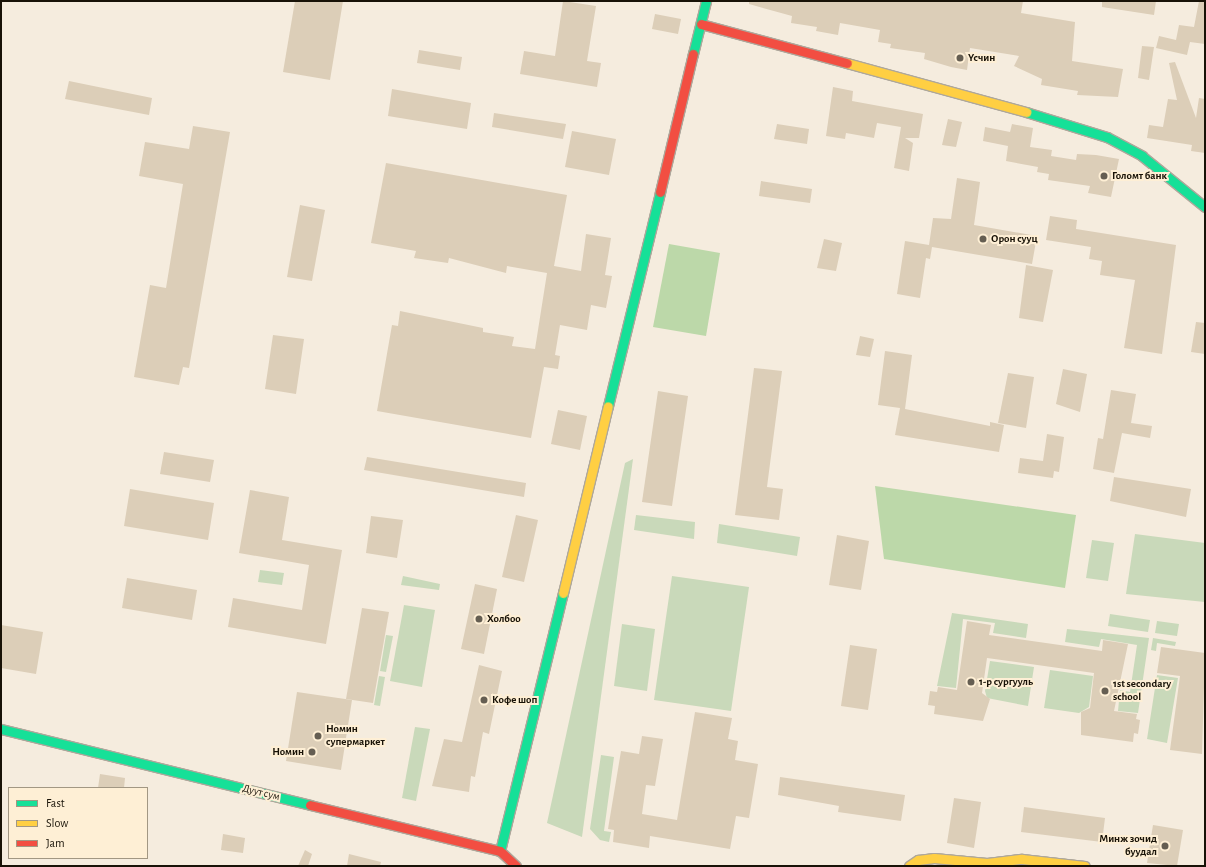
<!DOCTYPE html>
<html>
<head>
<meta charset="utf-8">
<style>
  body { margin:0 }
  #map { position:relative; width:1206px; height:867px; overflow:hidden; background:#f5ecde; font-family:"Alegreya Sans",sans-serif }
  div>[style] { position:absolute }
  .green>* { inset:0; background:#c9d9ba }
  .forest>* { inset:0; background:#bcd8a9 }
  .building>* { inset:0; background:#dcceb8 }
  .roads { filter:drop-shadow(1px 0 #aea79b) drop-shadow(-1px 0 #aea79b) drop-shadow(0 1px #aea79b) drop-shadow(0 -1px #aea79b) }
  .fast>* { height:9px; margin:-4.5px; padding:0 4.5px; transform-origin:4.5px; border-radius:4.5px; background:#16e098 }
  .slow>* { height:9px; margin:-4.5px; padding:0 4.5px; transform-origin:4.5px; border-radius:4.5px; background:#ffcf43 }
  .jam>* { height:9px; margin:-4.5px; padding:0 4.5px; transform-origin:4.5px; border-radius:4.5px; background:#f24e42 }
  .dots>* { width:11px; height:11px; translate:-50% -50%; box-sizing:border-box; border:2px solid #feefd5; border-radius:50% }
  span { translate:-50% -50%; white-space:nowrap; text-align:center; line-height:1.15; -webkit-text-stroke:4px #feefd5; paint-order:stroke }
  .poi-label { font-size:11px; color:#181207; font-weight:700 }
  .left { translate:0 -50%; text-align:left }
  .right { translate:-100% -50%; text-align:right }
  .street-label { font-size:11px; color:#181207 }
  .frame { position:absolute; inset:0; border:2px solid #181207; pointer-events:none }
  .legend { position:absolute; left:8px; top:787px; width:140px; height:72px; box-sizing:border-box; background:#feefd5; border:1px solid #a29783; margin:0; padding:5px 7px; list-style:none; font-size:12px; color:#181207 }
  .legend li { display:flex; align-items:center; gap:8px; height:20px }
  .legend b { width:20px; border:1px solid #a29783 }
</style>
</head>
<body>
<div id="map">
  <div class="green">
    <i style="clip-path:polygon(633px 459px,582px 837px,547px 823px,625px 463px)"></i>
    <i style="clip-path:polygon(636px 515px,695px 522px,694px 539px,634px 530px)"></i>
    <i style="clip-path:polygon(719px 524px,800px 537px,797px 556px,717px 543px)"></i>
    <i style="clip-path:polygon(1135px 534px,1205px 543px,1205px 602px,1126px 594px)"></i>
    <i style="clip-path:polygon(1092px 540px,1114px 543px,1108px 581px,1086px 578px)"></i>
    <i style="clip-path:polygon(260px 570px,284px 573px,282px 585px,258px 582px)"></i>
    <i style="clip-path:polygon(403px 576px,440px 584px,439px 590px,401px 585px)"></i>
    <i style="clip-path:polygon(672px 576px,749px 587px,731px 711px,654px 700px)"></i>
    <i style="clip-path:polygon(404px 605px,435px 610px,422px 687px,390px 681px)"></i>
    <i style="clip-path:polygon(952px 613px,1028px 624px,1026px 638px,993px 633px,995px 623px,963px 619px,956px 688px,937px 686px)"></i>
    <i style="clip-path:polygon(1110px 614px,1150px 620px,1148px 632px,1108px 626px)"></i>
    <i style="clip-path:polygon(1157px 621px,1179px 624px,1177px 636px,1155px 633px)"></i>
    <i style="clip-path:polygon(622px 624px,655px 629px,647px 691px,614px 686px)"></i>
    <i style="clip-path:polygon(1067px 629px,1149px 638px,1138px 713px,1118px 711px,1120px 690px,1130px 692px,1137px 645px,1101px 639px,1099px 647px,1065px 642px)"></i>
    <i style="clip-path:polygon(386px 635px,393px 636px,386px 672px,380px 671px)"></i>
    <i style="clip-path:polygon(1153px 638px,1176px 642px,1175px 646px,1157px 643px,1156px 651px,1151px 650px)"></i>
    <i style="clip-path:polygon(990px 661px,1034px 667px,1028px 706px,987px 698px,985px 691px)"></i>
    <i style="clip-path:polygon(1050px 670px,1093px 676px,1089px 707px,1079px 713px,1044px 708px)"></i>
    <i style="clip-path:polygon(1157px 675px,1178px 678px,1167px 743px,1147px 739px)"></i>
    <i style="clip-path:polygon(379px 676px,385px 677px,380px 706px,374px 705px)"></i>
    <i style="clip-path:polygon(415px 727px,430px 729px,416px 801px,402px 798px)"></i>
    <i style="clip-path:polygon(601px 755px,614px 757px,604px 831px,611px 832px,609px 842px,600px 840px,590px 829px)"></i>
  </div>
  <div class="forest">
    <i style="clip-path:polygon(669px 244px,720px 253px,706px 336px,653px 327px)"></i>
    <i style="clip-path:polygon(875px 486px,1076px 515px,1065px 588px,884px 559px)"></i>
  </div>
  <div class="building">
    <i style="clip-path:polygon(295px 1px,343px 1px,330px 80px,283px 72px)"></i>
    <i style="clip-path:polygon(563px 1px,596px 6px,587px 61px,601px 63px,597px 87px,520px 74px,524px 51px,555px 56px)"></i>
    <i style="clip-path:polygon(749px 1px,1023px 1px,1021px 13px,1075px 22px,1072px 61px,1123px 69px,1118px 97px,1077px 95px,1078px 91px,1041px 85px,1042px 79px,1014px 66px,1019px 56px,970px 48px,967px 70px,951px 67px,924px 59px,925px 53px,890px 48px,891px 44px,878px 42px,880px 30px,840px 23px,838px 35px,816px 31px,817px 27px,791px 23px,792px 16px,749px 4px)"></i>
    <i style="clip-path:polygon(1102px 1px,1156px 1px,1154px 15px,1102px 7px)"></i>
    <i style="clip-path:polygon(1199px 1px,1205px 1px,1205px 44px,1190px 42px,1187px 55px,1156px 48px,1159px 36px,1176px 40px,1179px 25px,1194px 27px)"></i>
    <i style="clip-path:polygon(655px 14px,681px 19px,678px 34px,652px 29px)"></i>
    <i style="clip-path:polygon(1142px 46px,1154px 47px,1149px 80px,1138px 78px)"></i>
    <i style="clip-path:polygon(419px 50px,462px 57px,460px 70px,417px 63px)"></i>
    <i style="clip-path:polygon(1175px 62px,1196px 118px,1199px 98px,1205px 99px,1205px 153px,1191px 151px,1192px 145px,1147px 138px,1149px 125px,1163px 127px,1168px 99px,1177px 100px,1169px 63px)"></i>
    <i style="clip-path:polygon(69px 81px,152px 98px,149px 115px,65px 99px)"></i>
    <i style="clip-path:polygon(833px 87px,853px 91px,852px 101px,923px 114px,919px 138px,905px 138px,913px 143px,909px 171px,894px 168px,901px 127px,877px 123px,874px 138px,846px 133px,845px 139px,826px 136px)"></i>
    <i style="clip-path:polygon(392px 89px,471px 103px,467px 129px,388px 116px)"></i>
    <i style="clip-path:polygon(494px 113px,566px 124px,563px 139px,492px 127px)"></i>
    <i style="clip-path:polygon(948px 119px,962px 122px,956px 147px,942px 145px)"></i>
    <i style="clip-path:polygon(777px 124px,809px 129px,807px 144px,774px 139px)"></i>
    <i style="clip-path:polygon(1012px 124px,1033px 128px,1030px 147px,1052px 150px,1051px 156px,1076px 160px,1077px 154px,1096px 155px,1119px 159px,1111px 197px,1088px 193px,1090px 186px,1048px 180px,1049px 174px,1037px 172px,1038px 167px,1006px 161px,1008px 146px,983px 141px,985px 127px,1010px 132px)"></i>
    <i style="clip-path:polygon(193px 126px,230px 132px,189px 368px,183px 367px,179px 385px,134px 377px,150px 285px,166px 288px,183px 184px,139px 176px,145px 142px,189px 149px)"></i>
    <i style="clip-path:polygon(572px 131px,616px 139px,609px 175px,565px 167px)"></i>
    <i style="clip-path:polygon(386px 163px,567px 195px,554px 266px,581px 271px,586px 234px,611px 238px,605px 275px,612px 276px,606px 308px,591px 305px,587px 330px,560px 325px,555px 355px,560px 356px,558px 369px,544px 367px,531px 438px,377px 411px,392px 325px,398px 326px,400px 311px,483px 328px,483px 332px,514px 337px,512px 346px,535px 349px,547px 273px,507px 266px,506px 273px,449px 258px,448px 263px,414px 258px,416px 251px,371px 243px)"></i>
    <i style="clip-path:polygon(957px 178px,980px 182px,974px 225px,1037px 236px,1032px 264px,932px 247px,930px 259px,926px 258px,920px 298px,897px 294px,905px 241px,929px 245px,933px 218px,951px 219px)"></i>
    <i style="clip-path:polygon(761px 181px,812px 189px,810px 203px,759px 196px)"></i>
    <i style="clip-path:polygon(300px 205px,325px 210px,312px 281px,287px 277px)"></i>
    <i style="clip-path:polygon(1050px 216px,1077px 220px,1076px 229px,1176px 245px,1162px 354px,1124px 348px,1135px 280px,1100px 275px,1102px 261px,1089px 259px,1091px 247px,1046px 240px)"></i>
    <i style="clip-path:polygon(824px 239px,842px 243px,836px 271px,817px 268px)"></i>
    <i style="clip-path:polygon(1026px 265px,1053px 270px,1043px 322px,1019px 318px)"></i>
    <i style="clip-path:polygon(1196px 322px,1205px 323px,1205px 354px,1191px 352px)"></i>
    <i style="clip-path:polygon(273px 335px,304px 339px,296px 394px,265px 389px)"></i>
    <i style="clip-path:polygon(860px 336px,874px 339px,870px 357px,856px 355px)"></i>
    <i style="clip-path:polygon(885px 351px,912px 355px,905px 409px,990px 426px,990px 422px,1004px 425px,999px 452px,895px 435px,900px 408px,878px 405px)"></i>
    <i style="clip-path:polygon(754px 368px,782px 371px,767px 487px,783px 489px,779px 520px,735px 515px)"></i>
    <i style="clip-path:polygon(1063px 369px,1087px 374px,1080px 412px,1056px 404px)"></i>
    <i style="clip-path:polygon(1008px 373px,1034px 377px,1026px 428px,998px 423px)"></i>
    <i style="clip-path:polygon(1111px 390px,1136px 394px,1131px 423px,1152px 426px,1150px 438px,1122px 433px,1114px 473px,1093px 469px,1098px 438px,1103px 439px)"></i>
    <i style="clip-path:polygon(658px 391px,688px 396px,672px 506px,642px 502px)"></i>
    <i style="clip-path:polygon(558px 410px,587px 416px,580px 450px,551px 444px)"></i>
    <i style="clip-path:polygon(1047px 434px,1064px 437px,1059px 472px,1054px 471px,1053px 478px,1018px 473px,1020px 458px,1043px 461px)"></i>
    <i style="clip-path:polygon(164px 452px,214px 460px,210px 482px,160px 474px)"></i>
    <i style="clip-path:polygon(367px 457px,526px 483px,524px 497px,364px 470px)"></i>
    <i style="clip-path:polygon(1114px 477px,1191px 489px,1186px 517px,1110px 501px)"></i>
    <i style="clip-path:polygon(130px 489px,214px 503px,208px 540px,124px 526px)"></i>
    <i style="clip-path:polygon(250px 490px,289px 497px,282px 540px,342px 550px,326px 644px,228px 627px,233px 598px,302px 610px,309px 565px,239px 553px)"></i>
    <i style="clip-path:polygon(516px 515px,538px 520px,524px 582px,502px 577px)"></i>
    <i style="clip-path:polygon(371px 516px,403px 520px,397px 558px,366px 553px)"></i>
    <i style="clip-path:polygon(837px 535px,869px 541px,861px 590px,829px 585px)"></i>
    <i style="clip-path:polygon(127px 578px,197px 590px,192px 620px,122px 608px)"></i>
    <i style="clip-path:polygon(475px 584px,497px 589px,484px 654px,461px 649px)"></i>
    <i style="clip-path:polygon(362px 608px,389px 612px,373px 703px,346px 699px)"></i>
    <i style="clip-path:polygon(967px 621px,991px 625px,989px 635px,1102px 651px,1103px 640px,1128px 644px,1114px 711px,1137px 714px,1136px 719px,1140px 720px,1138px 734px,1134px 733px,1133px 742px,1081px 735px,1081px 712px,1090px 708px,1094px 673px,987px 658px,982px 693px,990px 699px,983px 721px,934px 714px,935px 706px,928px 705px,930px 691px,937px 692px,938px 687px,957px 690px)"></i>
    <i style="clip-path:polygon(1px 625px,43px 632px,36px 674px,1px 668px)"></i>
    <i style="clip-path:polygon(850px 645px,877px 649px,868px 710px,841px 706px)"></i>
    <i style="clip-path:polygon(1161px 647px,1205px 653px,1202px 754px,1170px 750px,1180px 676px,1157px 673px)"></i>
    <i style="clip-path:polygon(479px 665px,502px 671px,489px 734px,483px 732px,475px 777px,471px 776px,469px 792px,432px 786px,444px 739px,462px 742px)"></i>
    <i style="clip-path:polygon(297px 692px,352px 700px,341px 770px,286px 761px)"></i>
    <i style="clip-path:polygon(695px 712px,732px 718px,728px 739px,738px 741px,735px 760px,758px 764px,749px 818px,736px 816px,730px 849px,650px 836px,649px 848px,613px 842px,614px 830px,608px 829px,621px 751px,639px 754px,642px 736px,663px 739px,655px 786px,646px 785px,642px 814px,677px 820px)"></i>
    <i style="clip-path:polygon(100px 774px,125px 778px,124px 788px,98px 788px)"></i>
    <i style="clip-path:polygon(780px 777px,905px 795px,901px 821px,838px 812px,839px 806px,778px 795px)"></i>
    <i style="clip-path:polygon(954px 798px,981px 802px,974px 848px,947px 843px)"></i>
    <i style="clip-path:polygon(1024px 807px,1105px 818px,1102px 842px,1021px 832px)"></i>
    <i style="clip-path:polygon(1153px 825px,1183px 830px,1177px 866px,1147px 863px)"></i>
    <i style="clip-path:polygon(223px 834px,245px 838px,243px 853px,221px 850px)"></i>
    <i style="clip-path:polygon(305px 850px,312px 854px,308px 866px,298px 866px)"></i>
    <i style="clip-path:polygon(349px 854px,381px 862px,380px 866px,347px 866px)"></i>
  </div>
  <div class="roads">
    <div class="fast">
      <i style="left:693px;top:54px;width:55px;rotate:-76.2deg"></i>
      <i style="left:1026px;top:112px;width:85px;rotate:17.2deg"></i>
      <i style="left:1107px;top:137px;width:40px;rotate:28deg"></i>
      <i style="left:1142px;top:156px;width:81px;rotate:39deg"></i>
      <i style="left:608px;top:406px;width:220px;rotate:-76.3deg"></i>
      <i style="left:1px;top:729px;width:318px;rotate:13.8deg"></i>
      <i style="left:500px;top:851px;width:266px;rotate:-76.3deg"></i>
    </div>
    <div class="slow">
      <i style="left:847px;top:63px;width:186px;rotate:15.3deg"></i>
      <i style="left:563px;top:593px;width:192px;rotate:-76.5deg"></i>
      <i style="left:909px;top:866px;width:11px;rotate:-34deg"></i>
      <i style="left:918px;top:860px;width:16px;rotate:-7deg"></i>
      <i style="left:934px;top:858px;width:53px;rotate:5.4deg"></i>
      <i style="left:987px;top:863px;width:35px;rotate:-7deg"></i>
      <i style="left:1022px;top:859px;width:63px;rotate:6.3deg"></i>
    </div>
    <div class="jam">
      <i style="left:701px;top:24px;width:151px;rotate:15deg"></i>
      <i style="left:660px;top:192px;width:142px;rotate:-76.6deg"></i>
      <i style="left:310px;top:805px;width:195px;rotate:13.6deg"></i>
      <i style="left:500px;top:851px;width:22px;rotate:43deg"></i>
    </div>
  </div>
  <div class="dots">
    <i style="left:960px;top:58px;background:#655e52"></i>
    <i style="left:1104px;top:176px;background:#655e52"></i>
    <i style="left:983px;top:239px;background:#655e52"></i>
    <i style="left:479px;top:619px;background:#655e52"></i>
    <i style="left:971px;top:682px;background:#655e52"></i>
    <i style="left:1105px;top:691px;background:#655e52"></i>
    <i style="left:484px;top:700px;background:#655e52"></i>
    <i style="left:318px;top:736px;background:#655e52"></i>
    <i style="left:312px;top:752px;background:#655e52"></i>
    <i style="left:1165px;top:846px;background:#655e52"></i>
  </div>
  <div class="poi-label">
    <span class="left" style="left:968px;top:58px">Үсчин</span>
    <span class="left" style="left:1112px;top:176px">Голомт банк</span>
    <span class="left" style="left:991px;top:239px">Орон сууц</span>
    <span class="left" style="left:487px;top:619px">Холбоо</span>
    <span class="left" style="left:979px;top:682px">1-р сургууль</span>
    <span class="left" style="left:1113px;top:691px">1st secondary<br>school</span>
    <span class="left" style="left:492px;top:700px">Кофе шоп</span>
    <span class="left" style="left:326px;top:736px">Номин<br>супермаркет</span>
    <span class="right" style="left:304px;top:752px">Номин</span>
    <span class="right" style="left:1157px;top:846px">Минж зочид<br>буудал</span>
  </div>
  <div class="street-label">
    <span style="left:261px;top:793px;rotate:14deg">Дуут сум</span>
  </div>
  <div class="frame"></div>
  <ul class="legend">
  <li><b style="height:5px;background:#16e098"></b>Fast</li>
  <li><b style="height:5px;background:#ffcf43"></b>Slow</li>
  <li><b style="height:5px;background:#f24e42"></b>Jam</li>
  </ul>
</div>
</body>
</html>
